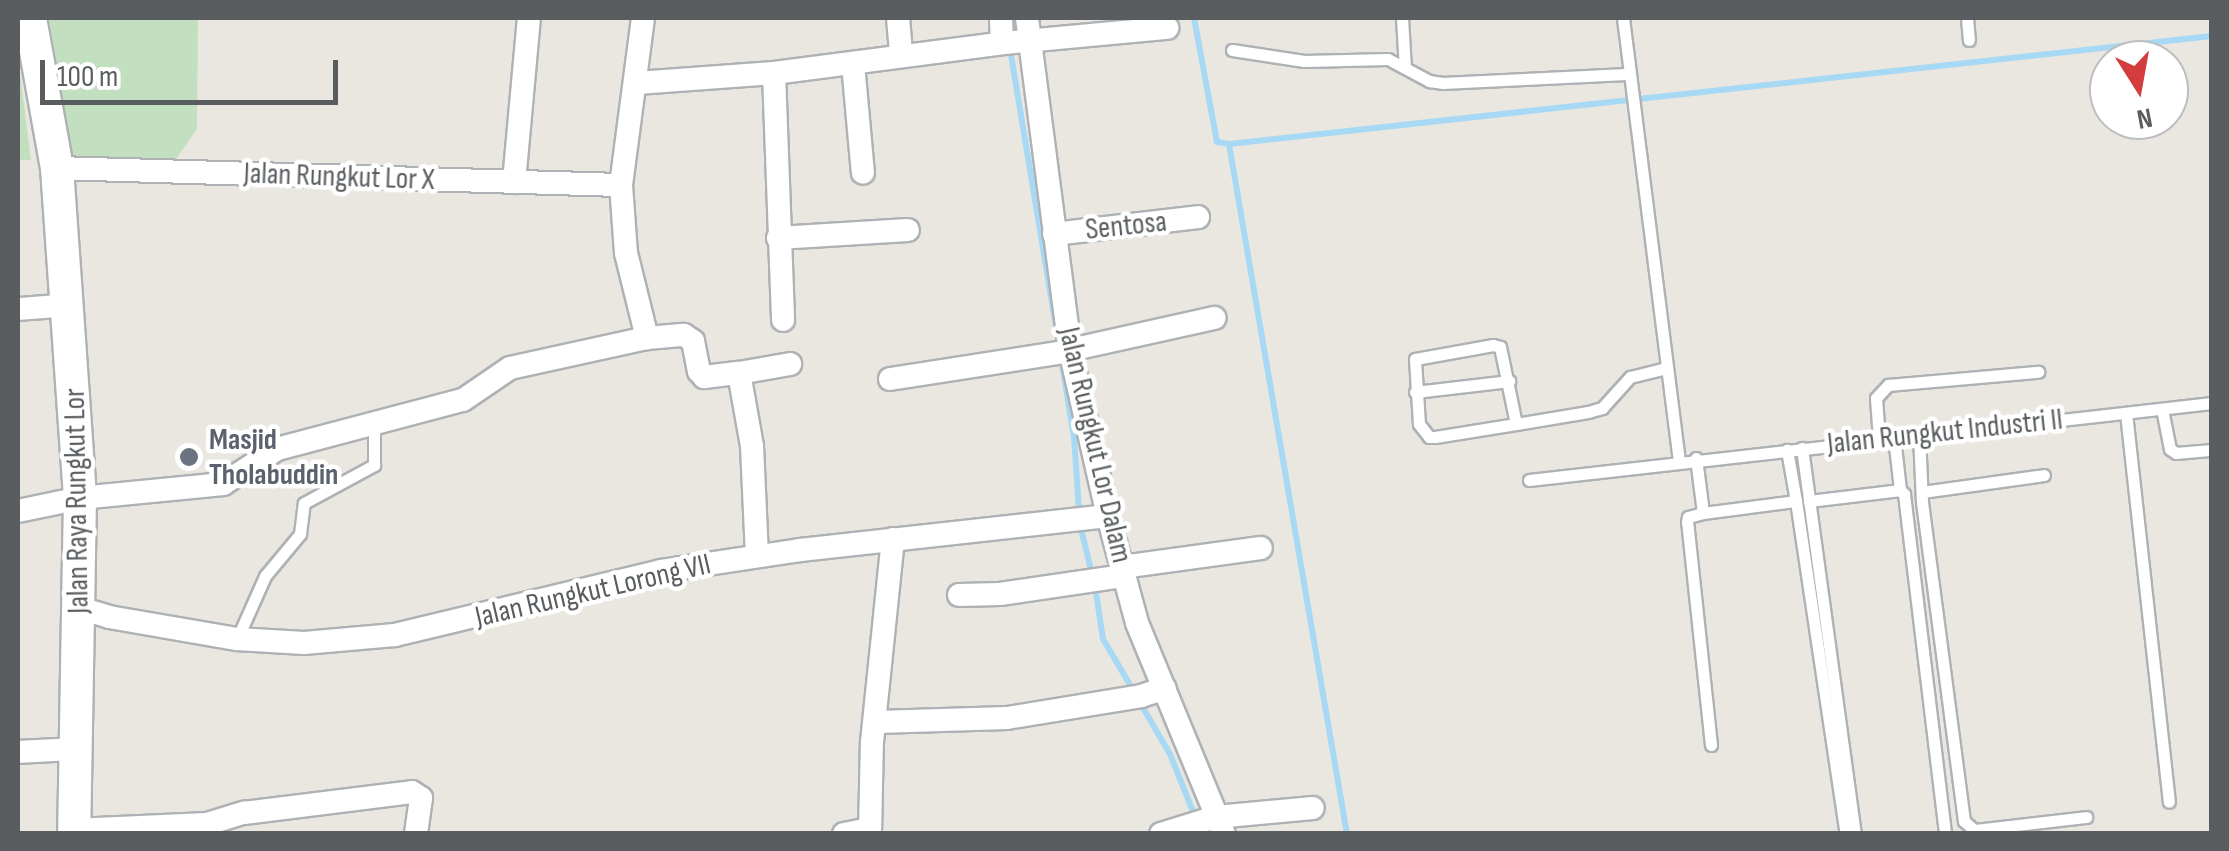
<!DOCTYPE html>
<html>
<head>
<meta charset="utf-8">
<style>
  body { margin:0 }
  #map { position:relative; width:2229px; height:851px; overflow:hidden; background:#eae7e1; font-family:"Sofia Sans Condensed",sans-serif }
  div>[style] { position:absolute }
  .green>* { inset:0; background:#c2e0bf }
  .stream>* { height:6px; margin:-3px; padding:0 3px; transform-origin:3px; border-radius:3px; background:#a7d9f4 }
  .roads { filter:drop-shadow(2px 0 #aeb2b5) drop-shadow(-2px 0 #aeb2b5) drop-shadow(0 2px #aeb2b5) drop-shadow(0 -2px #aeb2b5) }
  .lane>* { height:11px; margin:-5.5px; padding:0 5.5px; transform-origin:5.5px; border-radius:5.5px; background:#fff }
  .street>* { height:22px; margin:-11px; padding:0 11px; transform-origin:11px; border-radius:11px; background:#fff }
  .secondary>* { height:32px; margin:-16px; padding:0 16px; transform-origin:16px; border-radius:16px; background:#fff }
  .dots>* { width:28px; height:28px; translate:-50% -50%; box-sizing:border-box; border:5px solid #fff; border-radius:50% }
  span { translate:-50% -50%; white-space:nowrap; text-align:center; line-height:1.15; -webkit-text-stroke:9px #fff; paint-order:stroke }
  .street-label { font-size:30px; color:#595d60 }
  .worship-label { font-size:30px; color:#5b616d; font-weight:700 }
  .left { translate:0 -50%; text-align:left }
  .frame { position:absolute; inset:0; border:20px solid #595d60; pointer-events:none }
  .north { position:absolute; left:2089px; top:40px; width:100px; height:100px; box-sizing:border-box; background:#fff; border:2px solid #bdbebf; border-radius:50%; rotate:169deg; font-size:28px; font-weight:700; line-height:40px; text-align:center; color:#595d60 }
  .north::after { content:''; display:block; margin:auto; width:35px; height:45px; background:#d43d3e; clip-path:polygon(50% 0,100% 100%,50% 72%,0 100%) }
  .scale { position:absolute; left:40px; top:60px; width:298px; height:45px; box-sizing:border-box; border:5px solid #595d60; border-top:0; padding-left:12px; font-size:30px; line-height:35px; white-space:nowrap; color:#595d60; -webkit-text-stroke:8px #fff; paint-order:stroke }
</style>
</head>
<body>
<div id="map">
  <div class="green">
    <i style="clip-path:polygon(49px 18px,198px 18px,197px 129px,174px 162px,73px 160px)"></i>
    <i style="clip-path:polygon(18px 57px,31px 160px,18px 160px)"></i>
  </div>
  <div class="stream">
    <i style="left:1194px;top:18px;width:126px;rotate:79.5deg"></i>
    <i style="left:1217px;top:142px;width:12px;rotate:9deg"></i>
    <i style="left:1229px;top:144px;width:989px;rotate:-6.27deg"></i>
    <i style="left:1010px;top:49px;width:282px;rotate:80.6deg"></i>
    <i style="left:1229px;top:144px;width:700px;rotate:80.3deg"></i>
    <i style="left:1062px;top:364px;width:74px;rotate:80.7deg"></i>
    <i style="left:1074px;top:437px;width:88px;rotate:86.1deg"></i>
    <i style="left:1080px;top:525px;width:50px;rotate:76.2deg"></i>
    <i style="left:1095px;top:586px;width:54px;rotate:81.4deg"></i>
    <i style="left:1103px;top:639px;width:59px;rotate:59.5deg"></i>
    <i style="left:1139px;top:701px;width:61px;rotate:59.7deg"></i>
    <i style="left:1170px;top:754px;width:86px;rotate:68.2deg"></i>
  </div>
  <div class="roads">
    <div class="lane">
      <i style="left:1402px;top:18px;width:50px;rotate:86.6deg"></i>
      <i style="left:1623px;top:18px;width:446px;rotate:82.8deg"></i>
      <i style="left:1967px;top:18px;width:22px;rotate:85deg"></i>
      <i style="left:1232px;top:50px;width:73px;rotate:8.7deg"></i>
      <i style="left:1304px;top:61px;width:84px;rotate:-1.4deg"></i>
      <i style="left:1388px;top:59px;width:47px;rotate:28.2deg"></i>
      <i style="left:1429px;top:81px;width:14px;rotate:8deg"></i>
      <i style="left:1443px;top:83px;width:183px;rotate:-2.8deg"></i>
      <i style="left:1415px;top:392px;width:95px;rotate:-6.7deg"></i>
      <i style="left:2162px;top:409px;width:41px;rotate:78.7deg"></i>
      <i style="left:2170px;top:449px;width:7px;rotate:34deg"></i>
      <i style="left:2176px;top:453px;width:36px;rotate:-5deg"></i>
      <i style="left:2126px;top:413px;width:391px;rotate:83.7deg"></i>
      <i style="left:1516px;top:424px;width:79px;rotate:-101.7deg"></i>
      <i style="left:1500px;top:347px;width:7px;rotate:-164deg"></i>
      <i style="left:1493px;top:345px;width:79px;rotate:169.8deg"></i>
      <i style="left:1415px;top:359px;width:65px;rotate:86.5deg"></i>
      <i style="left:1419px;top:424px;width:16px;rotate:52deg"></i>
      <i style="left:1429px;top:437px;width:6px"></i>
      <i style="left:1435px;top:437px;width:82px;rotate:-9.1deg"></i>
      <i style="left:1516px;top:424px;width:73px;rotate:-9.5deg"></i>
      <i style="left:1588px;top:412px;width:15px;rotate:-16deg"></i>
      <i style="left:1602px;top:408px;width:42px;rotate:-47.9deg"></i>
      <i style="left:1630px;top:377px;width:36px;rotate:-14deg"></i>
      <i style="left:1919px;top:434px;width:68px;rotate:87.5deg"></i>
      <i style="left:1922px;top:502px;width:322px;rotate:82.5deg"></i>
      <i style="left:1964px;top:821px;width:13px;rotate:42deg"></i>
      <i style="left:1974px;top:830px;width:113px;rotate:-6.6deg"></i>
      <i style="left:1894px;top:437px;width:53px;rotate:83.5deg"></i>
      <i style="left:1879px;top:439px;width:41px;rotate:-94.2deg"></i>
      <i style="left:1876px;top:398px;width:18px;rotate:-47deg"></i>
      <i style="left:1888px;top:385px;width:151px;rotate:-5deg"></i>
      <i style="left:1802px;top:448px;width:390px;rotate:82.2deg"></i>
      <i style="left:1696px;top:458px;width:55px;rotate:82.7deg"></i>
      <i style="left:1529px;top:480px;width:687px;rotate:-6.43deg"></i>
      <i style="left:1922px;top:492px;width:123px;rotate:-7.9deg"></i>
      <i style="left:1796px;top:501px;width:337px;rotate:81.5deg"></i>
      <i style="left:1809px;top:501px;width:92px;rotate:-6.9deg"></i>
      <i style="left:1900px;top:490px;width:6px;rotate:45deg"></i>
      <i style="left:1904px;top:494px;width:342px;rotate:83.1deg"></i>
      <i style="left:237px;top:639px;width:69px;rotate:-66deg"></i>
      <i style="left:265px;top:576px;width:55px;rotate:-50.2deg"></i>
      <i style="left:300px;top:534px;width:31px;rotate:-83deg"></i>
      <i style="left:304px;top:503px;width:80px;rotate:-28.5deg"></i>
      <i style="left:374px;top:465px;width:43px;rotate:-90deg"></i>
      <i style="left:1711px;top:745px;width:224px;rotate:-96.1deg"></i>
      <i style="left:1687px;top:522px;width:5px;rotate:-79deg"></i>
      <i style="left:1688px;top:517px;width:16px;rotate:-15deg"></i>
      <i style="left:1703px;top:513px;width:94px;rotate:-7.4deg"></i>
      <i style="left:1796px;top:501px;width:52px;rotate:-100deg"></i>
    </div>
    <div class="street">
      <i style="left:643px;top:18px;width:168px;rotate:97.5deg"></i>
      <i style="left:621px;top:185px;width:68px;rotate:85.8deg"></i>
      <i style="left:626px;top:253px;width:88px;rotate:76.1deg"></i>
      <i style="left:898px;top:18px;width:38px;rotate:85deg"></i>
      <i style="left:1001px;top:18px;width:25px;rotate:88deg"></i>
      <i style="left:1027px;top:18px;width:335px;rotate:82.6deg"></i>
      <i style="left:1070px;top:350px;width:170px;rotate:77.1deg"></i>
      <i style="left:1108px;top:516px;width:111px;rotate:74.8deg"></i>
      <i style="left:1137px;top:623px;width:228px;rotate:67.6deg"></i>
      <i style="left:853px;top:64px;width:109px;rotate:84.8deg"></i>
      <i style="left:774px;top:73px;width:247px;rotate:87.9deg"></i>
      <i style="left:637px;top:83px;width:137px;rotate:-4.2deg"></i>
      <i style="left:774px;top:73px;width:232px;rotate:-7.4deg"></i>
      <i style="left:1004px;top:43px;width:164px;rotate:-5.3deg"></i>
      <i style="left:57px;top:168px;width:564px;rotate:1.73deg"></i>
      <i style="left:514px;top:182px;width:165px;rotate:-84.8deg"></i>
      <i style="left:1054px;top:234px;width:145px;rotate:-6.7deg"></i>
      <i style="left:778px;top:238px;width:130px;rotate:-3.5deg"></i>
      <i style="left:18px;top:309px;width:52px;rotate:-4.4deg"></i>
      <i style="left:1070px;top:350px;width:148px;rotate:-12.5deg"></i>
      <i style="left:739px;top:373px;width:52px;rotate:-10deg"></i>
      <i style="left:890px;top:379px;width:182px;rotate:-8.8deg"></i>
      <i style="left:18px;top:511px;width:63px;rotate:-11.8deg"></i>
      <i style="left:80px;top:498px;width:144px;rotate:-5.6deg"></i>
      <i style="left:223px;top:484px;width:64px;rotate:-32.9deg"></i>
      <i style="left:277px;top:449px;width:192px;rotate:-14.8deg"></i>
      <i style="left:463px;top:400px;width:57px;rotate:-34.2deg"></i>
      <i style="left:510px;top:368px;width:140px;rotate:-12.4deg"></i>
      <i style="left:647px;top:338px;width:37px;rotate:-5deg"></i>
      <i style="left:684px;top:335px;width:11px;rotate:34deg"></i>
      <i style="left:693px;top:341px;width:31px;rotate:79deg"></i>
      <i style="left:699px;top:371px;width:8px;rotate:50deg"></i>
      <i style="left:704px;top:377px;width:35px;rotate:-7deg"></i>
      <i style="left:739px;top:373px;width:74px;rotate:79.9deg"></i>
      <i style="left:752px;top:446px;width:110px;rotate:87.4deg"></i>
      <i style="left:1122px;top:567px;width:140px;rotate:-7.8deg"></i>
      <i style="left:959px;top:595px;width:41px;rotate:-1.4deg"></i>
      <i style="left:1000px;top:594px;width:125px;rotate:-8.3deg"></i>
      <i style="left:80px;top:608px;width:30px;rotate:17deg"></i>
      <i style="left:109px;top:617px;width:130px;rotate:9.8deg"></i>
      <i style="left:237px;top:639px;width:67px;rotate:3.4deg"></i>
      <i style="left:304px;top:643px;width:91px;rotate:-5deg"></i>
      <i style="left:395px;top:635px;width:274px;rotate:-13.5deg"></i>
      <i style="left:661px;top:571px;width:141px;rotate:-8.6deg"></i>
      <i style="left:800px;top:550px;width:310px;rotate:-6.3deg"></i>
      <i style="left:877px;top:722px;width:130px;rotate:-1.8deg"></i>
      <i style="left:1007px;top:718px;width:136px;rotate:-9.3deg"></i>
      <i style="left:1141px;top:696px;width:25px;rotate:-18deg"></i>
      <i style="left:18px;top:752px;width:58px;rotate:-3deg"></i>
      <i style="left:74px;top:830px;width:133px;rotate:-2.6deg"></i>
      <i style="left:207px;top:824px;width:39px;rotate:-17deg"></i>
      <i style="left:244px;top:813px;width:169px;rotate:-7.1deg"></i>
      <i style="left:412px;top:792px;width:11px;rotate:34deg"></i>
      <i style="left:421px;top:798px;width:36px;rotate:98deg"></i>
      <i style="left:844px;top:834px;width:26px;rotate:-11deg"></i>
      <i style="left:870px;top:834px;width:92px;rotate:-88.8deg"></i>
      <i style="left:872px;top:742px;width:204px;rotate:-84.1deg"></i>
      <i style="left:1161px;top:834px;width:58px;rotate:-17.2deg"></i>
      <i style="left:1216px;top:817px;width:97px;rotate:-5.3deg"></i>
    </div>
    <div class="secondary">
      <i style="left:30px;top:18px;width:152px;rotate:79.8deg"></i>
      <i style="left:57px;top:168px;width:331px;rotate:86deg"></i>
      <i style="left:80px;top:498px;width:336px;rotate:91deg"></i>
    </div>
  </div>
  <div class="dots">
    <i style="left:189px;top:457px;background:#6b7280"></i>
  </div>
  <div class="street-label">
    <span style="left:339px;top:177px;rotate:2deg">Jalan Rungkut Lor X</span>
    <span style="left:1126px;top:226px;rotate:-6deg">Sentosa</span>
    <span style="left:1945px;top:432px;rotate:-6deg">Jalan Rungkut Industri II</span>
    <span style="left:1095px;top:445px;rotate:77deg">Jalan Rungkut Lor Dalam</span>
    <span style="left:77px;top:501px;rotate:-91deg">Jalan Raya Rungkut Lor</span>
    <span style="left:593px;top:591px;rotate:-13deg">Jalan Rungkut Lorong VII</span>
  </div>
  <div class="worship-label">
    <span class="left" style="left:209px;top:457px">Masjid<br>Tholabuddin</span>
  </div>
  <div class="frame"></div>
  <div class="north">N</div>
  <div class="scale">100 m</div>
</div>
</body>
</html>
